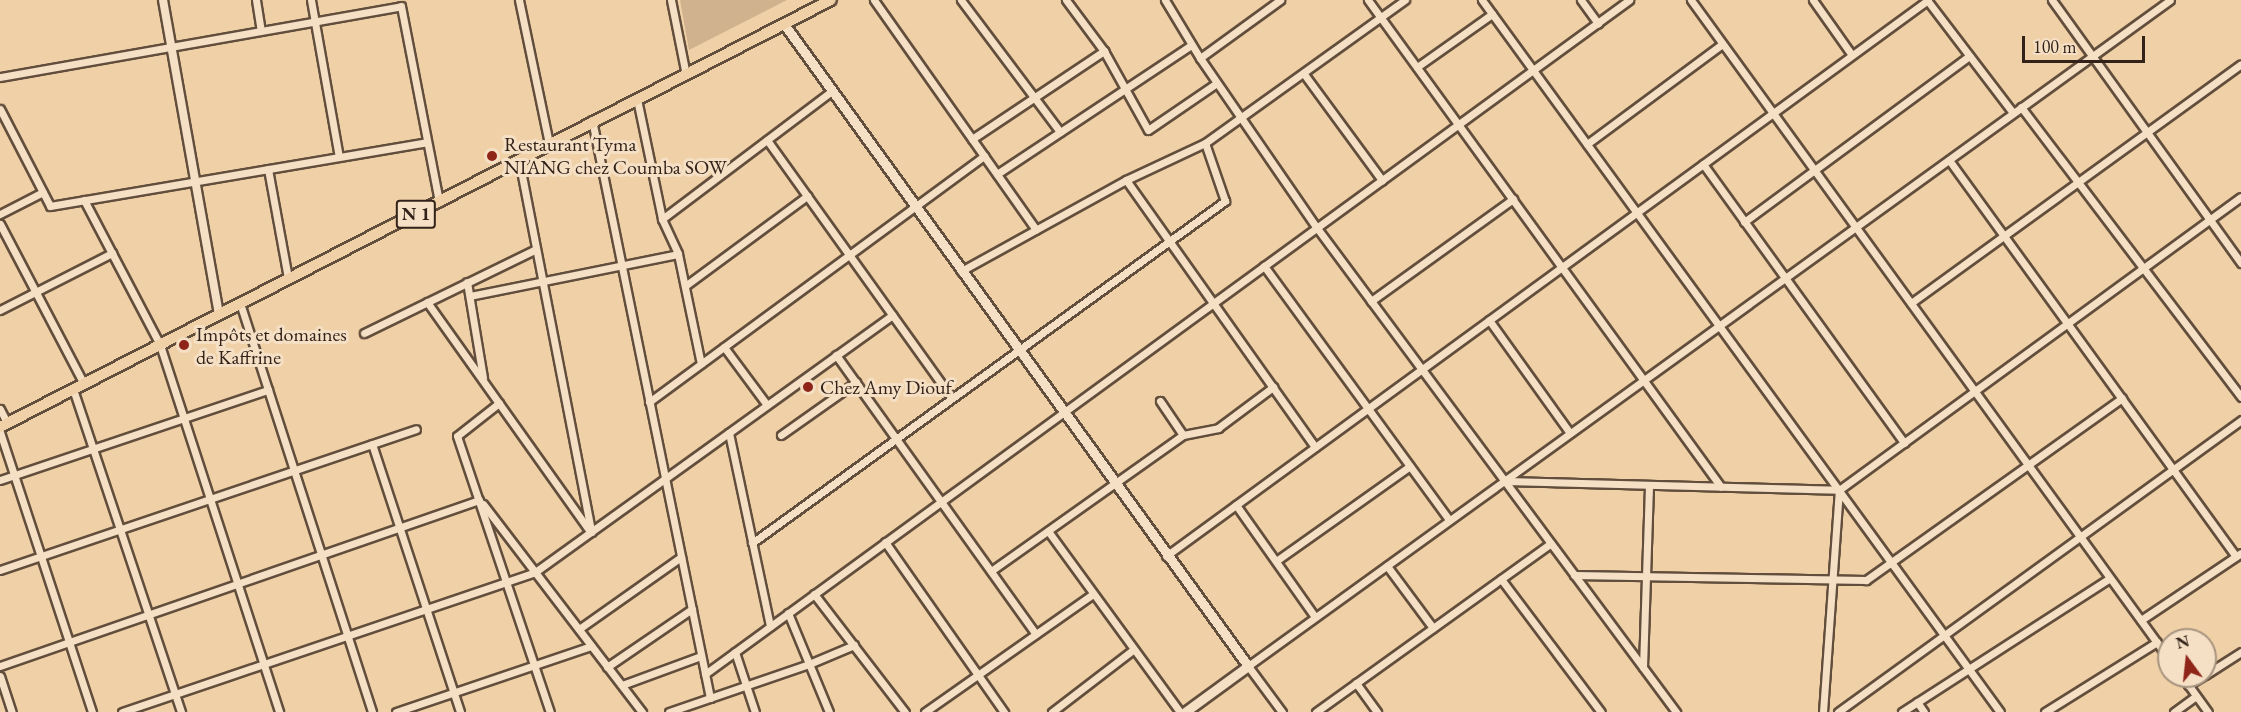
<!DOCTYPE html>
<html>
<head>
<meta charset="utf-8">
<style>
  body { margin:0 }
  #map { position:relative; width:2241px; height:712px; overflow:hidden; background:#f0d0a6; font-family:"EB Garamond",serif }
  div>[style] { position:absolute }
  .green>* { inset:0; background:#d0b28e }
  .roads { filter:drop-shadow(2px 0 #624e3c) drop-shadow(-2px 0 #624e3c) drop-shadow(0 2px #624e3c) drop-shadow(0 -2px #624e3c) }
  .minor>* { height:7px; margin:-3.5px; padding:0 3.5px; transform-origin:3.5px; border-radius:3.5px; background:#f5e0c5 }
  .tertiary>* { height:8px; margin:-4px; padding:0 4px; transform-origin:4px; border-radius:4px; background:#f5e0c5 }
  .secondary>* { height:9px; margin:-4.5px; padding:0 4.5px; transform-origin:4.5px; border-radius:4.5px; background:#f5e0c5 }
  .trunk>* { height:10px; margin:-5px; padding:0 5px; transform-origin:5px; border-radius:5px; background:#f0d0a6 }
  .dots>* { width:16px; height:16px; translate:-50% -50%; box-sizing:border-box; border:3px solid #f5e0c5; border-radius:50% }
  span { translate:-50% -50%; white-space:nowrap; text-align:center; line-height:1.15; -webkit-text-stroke:6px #f5e0c5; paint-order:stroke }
  .shield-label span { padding:2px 4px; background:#f5e0c5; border:2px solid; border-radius:4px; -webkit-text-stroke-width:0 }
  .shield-label { font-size:18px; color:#332219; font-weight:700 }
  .poi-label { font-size:20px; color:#332219 }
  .left { translate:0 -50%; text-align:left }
  .north { position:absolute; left:2157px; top:628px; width:60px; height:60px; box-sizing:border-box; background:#f5e0c5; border:2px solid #a79480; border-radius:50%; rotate:345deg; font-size:16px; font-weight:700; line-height:24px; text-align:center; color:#332219 }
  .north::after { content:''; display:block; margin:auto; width:21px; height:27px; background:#8f2418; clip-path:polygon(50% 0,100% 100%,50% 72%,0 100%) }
  .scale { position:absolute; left:2022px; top:36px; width:123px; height:27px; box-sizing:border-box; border:3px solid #332219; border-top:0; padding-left:8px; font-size:18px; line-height:21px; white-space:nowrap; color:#332219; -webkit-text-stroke:4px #f5e0c5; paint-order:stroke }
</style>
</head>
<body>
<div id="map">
  <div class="green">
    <i style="clip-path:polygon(680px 0,787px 0,689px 50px)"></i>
  </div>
  <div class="roads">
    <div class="minor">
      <i style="left:256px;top:0;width:31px;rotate:81deg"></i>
      <i style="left:311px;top:0;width:159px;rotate:79.9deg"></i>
      <i style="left:519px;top:0;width:147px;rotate:78.2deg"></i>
      <i style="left:671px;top:0;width:76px;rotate:78.7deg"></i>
      <i style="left:874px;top:0;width:281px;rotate:54.8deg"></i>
      <i style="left:961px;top:0;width:165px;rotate:53.1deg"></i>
      <i style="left:1066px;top:0;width:64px;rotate:53.3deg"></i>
      <i style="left:1104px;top:51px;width:90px;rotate:60.9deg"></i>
      <i style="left:1148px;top:130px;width:83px;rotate:-34.3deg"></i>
      <i style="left:1165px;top:0;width:68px;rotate:58.9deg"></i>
      <i style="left:1200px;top:58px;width:206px;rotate:55.5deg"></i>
      <i style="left:1317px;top:228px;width:603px;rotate:53.43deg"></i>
      <i style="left:1368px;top:0;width:601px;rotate:54.06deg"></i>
      <i style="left:1482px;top:0;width:880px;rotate:53.96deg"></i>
      <i style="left:1581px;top:0;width:29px;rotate:54deg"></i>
      <i style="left:1691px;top:0;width:814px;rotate:54.05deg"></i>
      <i style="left:1813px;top:0;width:67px;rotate:54.7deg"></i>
      <i style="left:1927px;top:0;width:142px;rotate:52.7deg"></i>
      <i style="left:2052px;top:0;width:324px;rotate:54.3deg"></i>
      <i style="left:1200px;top:58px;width:99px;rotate:-35.9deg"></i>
      <i style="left:1417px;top:67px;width:92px;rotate:-35.2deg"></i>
      <i style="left:1304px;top:74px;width:132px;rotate:53.7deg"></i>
      <i style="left:0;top:77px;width:407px;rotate:-10deg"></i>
      <i style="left:401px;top:6px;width:200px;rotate:79deg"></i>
      <i style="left:637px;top:99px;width:123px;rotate:78.2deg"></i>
      <i style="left:662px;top:219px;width:38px;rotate:65deg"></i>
      <i style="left:678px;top:254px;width:112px;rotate:78.2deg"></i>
      <i style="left:2021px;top:107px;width:364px;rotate:52.8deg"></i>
      <i style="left:0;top:109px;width:109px;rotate:62.7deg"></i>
      <i style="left:50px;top:206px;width:382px;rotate:-9.6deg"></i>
      <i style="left:592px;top:120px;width:590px;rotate:78.46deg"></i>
      <i style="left:972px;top:139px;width:159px;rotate:-33.7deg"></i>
      <i style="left:767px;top:140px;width:317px;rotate:54.4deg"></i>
      <i style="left:1587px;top:144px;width:168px;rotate:-36.5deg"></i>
      <i style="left:519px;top:160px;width:379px;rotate:79deg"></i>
      <i style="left:1949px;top:160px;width:489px;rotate:54.1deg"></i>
      <i style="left:1703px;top:164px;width:344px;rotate:54.2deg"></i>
      <i style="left:268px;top:169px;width:111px;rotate:79.6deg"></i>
      <i style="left:997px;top:174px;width:233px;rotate:-33.6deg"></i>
      <i style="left:1126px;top:180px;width:327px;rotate:54.7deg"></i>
      <i style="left:84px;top:200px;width:164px;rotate:62.3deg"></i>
      <i style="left:160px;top:345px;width:386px;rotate:72deg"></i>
      <i style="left:0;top:214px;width:48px;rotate:-27.1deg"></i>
      <i style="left:662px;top:219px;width:213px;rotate:-37deg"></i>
      <i style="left:1744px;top:222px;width:280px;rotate:-36.4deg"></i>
      <i style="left:0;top:224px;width:181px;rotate:62.3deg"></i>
      <i style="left:1264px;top:266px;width:314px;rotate:53.9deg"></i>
      <i style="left:961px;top:271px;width:188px;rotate:-28.9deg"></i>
      <i style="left:1126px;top:180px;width:87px;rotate:-25.1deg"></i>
      <i style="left:1205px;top:143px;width:246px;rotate:-35.6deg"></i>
      <i style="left:467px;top:282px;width:97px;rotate:80.5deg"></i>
      <i style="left:685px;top:286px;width:152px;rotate:-36.4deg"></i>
      <i style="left:470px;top:296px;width:212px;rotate:-11.4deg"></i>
      <i style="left:1371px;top:301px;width:175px;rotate:-35.7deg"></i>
      <i style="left:427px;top:302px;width:280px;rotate:54.6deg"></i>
      <i style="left:240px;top:303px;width:430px;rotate:72.1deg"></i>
      <i style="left:1911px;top:303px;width:407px;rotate:-35.9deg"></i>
      <i style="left:0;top:310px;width:126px;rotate:-27deg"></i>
      <i style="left:1489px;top:320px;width:139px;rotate:54.4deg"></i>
      <i style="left:364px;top:333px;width:191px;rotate:-26deg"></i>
      <i style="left:724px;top:347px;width:72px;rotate:53.4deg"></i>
      <i style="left:836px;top:355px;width:343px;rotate:54.4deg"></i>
      <i style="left:73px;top:389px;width:341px;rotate:71.5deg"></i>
      <i style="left:1160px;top:401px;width:41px;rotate:55.9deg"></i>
      <i style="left:649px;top:402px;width:416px;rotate:-36.3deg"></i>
      <i style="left:499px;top:403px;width:53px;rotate:141.8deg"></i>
      <i style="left:457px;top:436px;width:291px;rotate:71.4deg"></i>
      <i style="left:0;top:409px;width:16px;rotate:63deg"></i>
      <i style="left:0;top:432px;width:295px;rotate:71.8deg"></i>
      <i style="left:729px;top:433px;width:197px;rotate:78deg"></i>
      <i style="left:781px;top:435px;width:92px;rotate:-35.2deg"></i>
      <i style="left:372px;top:444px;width:282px;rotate:71.8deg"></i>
      <i style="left:0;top:480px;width:283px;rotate:-18.6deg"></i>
      <i style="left:1505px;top:481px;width:334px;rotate:1.5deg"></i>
      <i style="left:1839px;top:490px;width:497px;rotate:-36.1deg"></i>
      <i style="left:483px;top:504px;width:262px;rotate:52.6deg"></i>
      <i style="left:1236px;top:505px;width:137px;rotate:54.8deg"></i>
      <i style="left:1048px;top:531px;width:224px;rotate:53.9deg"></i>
      <i style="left:885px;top:542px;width:208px;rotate:55deg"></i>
      <i style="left:752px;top:543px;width:584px;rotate:-35.87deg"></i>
      <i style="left:1225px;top:201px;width:61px;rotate:-109deg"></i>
      <i style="left:1166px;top:556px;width:943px;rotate:-36.12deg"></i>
      <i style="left:1276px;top:561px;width:164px;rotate:-35.3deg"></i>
      <i style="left:1387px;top:566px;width:77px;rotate:53.4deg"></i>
      <i style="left:0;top:570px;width:439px;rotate:-18.7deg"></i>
      <i style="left:991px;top:571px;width:235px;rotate:-35.3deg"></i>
      <i style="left:1183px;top:435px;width:36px;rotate:-11deg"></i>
      <i style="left:1218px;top:428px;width:69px;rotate:-36.7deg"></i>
      <i style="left:1574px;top:575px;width:292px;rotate:1deg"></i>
      <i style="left:1866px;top:580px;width:314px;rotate:-35.4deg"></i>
      <i style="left:1501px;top:579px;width:166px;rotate:53.1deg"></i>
      <i style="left:814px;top:594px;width:149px;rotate:52.4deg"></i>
      <i style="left:788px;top:613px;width:107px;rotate:67.5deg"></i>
      <i style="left:2141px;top:620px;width:120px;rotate:-33.8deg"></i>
      <i style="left:579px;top:629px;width:125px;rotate:-35.2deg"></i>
      <i style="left:735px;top:652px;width:63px;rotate:71.6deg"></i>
      <i style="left:0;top:666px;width:507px;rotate:-19.11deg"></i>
      <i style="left:607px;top:667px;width:103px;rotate:-34.3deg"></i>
      <i style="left:1643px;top:667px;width:182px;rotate:-88.1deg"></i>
      <i style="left:705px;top:674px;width:1144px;rotate:-36.11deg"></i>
      <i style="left:2205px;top:675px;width:43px;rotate:-32.6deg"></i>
      <i style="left:0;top:676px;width:38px;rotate:72deg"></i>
      <i style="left:2182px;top:676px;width:44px;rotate:54.2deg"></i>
      <i style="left:1356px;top:683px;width:36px;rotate:54deg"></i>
      <i style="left:622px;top:685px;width:84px;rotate:-20.2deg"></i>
      <i style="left:2188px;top:685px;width:17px;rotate:-31deg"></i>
      <i style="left:1917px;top:702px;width:12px;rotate:55deg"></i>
      <i style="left:122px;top:712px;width:436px;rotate:-18.7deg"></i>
      <i style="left:535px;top:572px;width:440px;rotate:-35.7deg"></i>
      <i style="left:396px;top:712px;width:206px;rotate:-18.7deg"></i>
      <i style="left:669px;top:712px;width:148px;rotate:-18.9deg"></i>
      <i style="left:809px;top:664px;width:49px;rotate:-22.9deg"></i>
      <i style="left:925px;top:712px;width:205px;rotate:-35.1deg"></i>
      <i style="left:1052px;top:712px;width:103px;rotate:-37.5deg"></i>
      <i style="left:1282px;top:712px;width:57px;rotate:-126.5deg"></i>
      <i style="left:1248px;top:666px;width:1137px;rotate:-35.84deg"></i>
      <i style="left:1316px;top:712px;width:289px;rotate:-35.7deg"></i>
      <i style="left:1823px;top:712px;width:223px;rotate:-85.9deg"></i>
      <i style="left:1838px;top:712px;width:498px;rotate:-35.9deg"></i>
      <i style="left:1902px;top:712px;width:247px;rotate:-32.8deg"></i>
      <i style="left:2045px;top:712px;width:132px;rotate:-32deg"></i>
      <i style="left:2174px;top:712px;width:27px;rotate:-36deg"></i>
    </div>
    <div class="tertiary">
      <i style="left:163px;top:0;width:319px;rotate:79.9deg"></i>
    </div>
    <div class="secondary">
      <i style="left:784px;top:24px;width:792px;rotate:54.14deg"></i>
      <i style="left:1248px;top:666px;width:78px;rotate:143.9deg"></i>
    </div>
    <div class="trunk">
      <i style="left:0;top:427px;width:934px;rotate:-27.2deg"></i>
    </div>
  </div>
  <div class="dots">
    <i style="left:492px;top:156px;background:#8f2418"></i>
    <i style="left:184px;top:345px;background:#8f2418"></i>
    <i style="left:808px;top:387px;background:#8f2418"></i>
  </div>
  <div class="shield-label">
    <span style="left:416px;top:214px">N 1</span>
  </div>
  <div class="poi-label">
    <span class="left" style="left:504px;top:156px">Restaurant Tyma<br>NIANG chez Coumba SOW</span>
    <span class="left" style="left:196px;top:346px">Impôts et domaines<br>de Kaffrine</span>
    <span class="left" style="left:820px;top:387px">Chez Amy Diouf</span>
  </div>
  <div class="north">N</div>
  <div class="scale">100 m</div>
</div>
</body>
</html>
